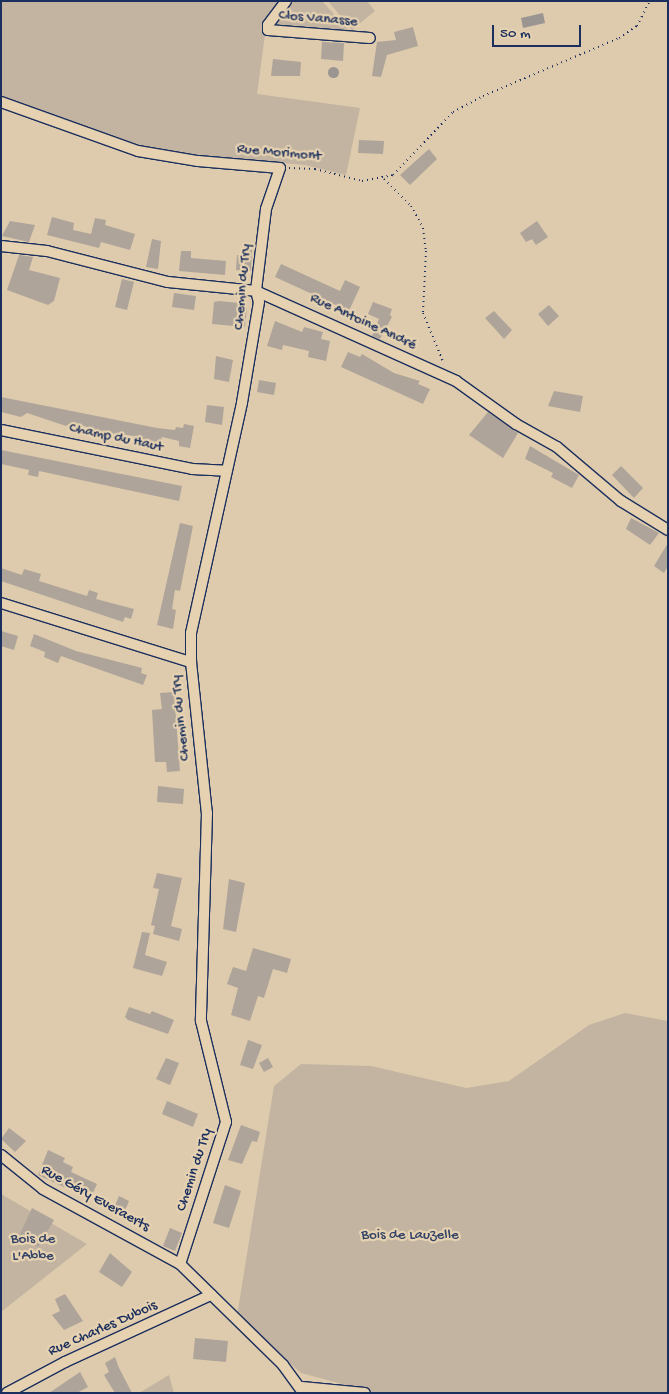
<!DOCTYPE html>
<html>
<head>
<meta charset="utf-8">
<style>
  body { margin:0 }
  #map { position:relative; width:669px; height:1394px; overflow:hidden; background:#decbad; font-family:"Gochi Hand",sans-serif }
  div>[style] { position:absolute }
  .green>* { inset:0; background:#c2b4a1 }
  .water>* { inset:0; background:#9b9592 }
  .round { border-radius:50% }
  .building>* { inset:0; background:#aea499 }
  .path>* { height:2px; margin-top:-1px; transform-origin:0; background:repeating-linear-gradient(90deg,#1b2f5e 0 1px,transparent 0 5px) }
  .roads { filter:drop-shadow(1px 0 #1b2f5e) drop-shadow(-1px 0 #1b2f5e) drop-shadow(0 1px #1b2f5e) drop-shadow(0 -1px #1b2f5e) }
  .minor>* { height:10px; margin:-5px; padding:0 5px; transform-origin:5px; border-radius:5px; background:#e6d2b0 }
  span { translate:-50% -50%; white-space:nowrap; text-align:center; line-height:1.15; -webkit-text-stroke:4.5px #e6d2b0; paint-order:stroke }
  .street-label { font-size:15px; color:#1b2f5e }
  .park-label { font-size:15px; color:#344368 }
  .frame { position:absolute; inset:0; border:2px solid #1b2f5e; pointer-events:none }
  .scale { position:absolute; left:492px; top:25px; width:89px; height:22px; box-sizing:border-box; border:2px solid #1b2f5e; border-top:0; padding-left:6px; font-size:15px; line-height:18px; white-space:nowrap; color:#1b2f5e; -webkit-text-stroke:4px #e6d2b0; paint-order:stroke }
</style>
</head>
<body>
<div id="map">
  <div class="green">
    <i style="clip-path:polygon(1px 1px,322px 1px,352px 34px,266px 27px,257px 94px,360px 108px,346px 175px,305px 165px,160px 152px,114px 140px,1px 97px)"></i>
    <i style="clip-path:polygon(328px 1px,367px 1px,375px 11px,352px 30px)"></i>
    <i style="clip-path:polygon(625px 1013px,668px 1021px,668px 1393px,376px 1393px,301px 1373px,237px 1316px,274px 1086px,301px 1064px,371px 1066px,466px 1088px,509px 1081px,589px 1025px)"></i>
    <i style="clip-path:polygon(1px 1194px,87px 1244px,1px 1312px)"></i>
    <i style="clip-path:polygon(169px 1375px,174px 1393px,139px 1393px)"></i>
  </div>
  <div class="water">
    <i style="clip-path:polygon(543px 13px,545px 23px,523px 28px,521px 18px)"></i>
    <i class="round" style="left:327.5px;top:66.5px;width:11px;height:11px"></i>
  </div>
  <div class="building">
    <i style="clip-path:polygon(413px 27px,418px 46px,387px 55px,381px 77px,372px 76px,377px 42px,396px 40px,394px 32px)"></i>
    <i style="clip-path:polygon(322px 42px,344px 43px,343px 61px,321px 59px)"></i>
    <i style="clip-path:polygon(273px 59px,301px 62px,300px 76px,271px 76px)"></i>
    <i style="clip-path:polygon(359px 140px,384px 141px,383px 154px,358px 153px)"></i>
    <i style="clip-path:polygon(429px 149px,437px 159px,410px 185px,400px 175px)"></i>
    <i style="clip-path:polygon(52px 217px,74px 223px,73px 230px,91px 234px,95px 218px,106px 220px,105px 225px,135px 234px,130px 250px,101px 242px,99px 248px,47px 235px)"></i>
    <i style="clip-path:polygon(10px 221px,35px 225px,29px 242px,2px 236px)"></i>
    <i style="clip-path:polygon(537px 221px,548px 237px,536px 245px,532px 239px,526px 242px,520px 233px)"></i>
    <i style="clip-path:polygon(152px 239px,161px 241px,158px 269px,146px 267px)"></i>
    <i style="clip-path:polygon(243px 249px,252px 250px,251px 271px,236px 270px,237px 255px,242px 255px)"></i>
    <i style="clip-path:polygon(181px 251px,191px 251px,191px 258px,226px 261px,225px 275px,179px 271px)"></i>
    <i style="clip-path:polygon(19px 255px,33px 257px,29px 270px,60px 278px,54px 301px,48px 305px,7px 290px)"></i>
    <i style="clip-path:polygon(281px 264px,340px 291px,345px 280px,360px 287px,349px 311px,275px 277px)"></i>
    <i style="clip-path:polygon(122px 279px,134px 282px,127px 310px,115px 307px)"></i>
    <i style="clip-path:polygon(174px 293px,196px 296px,194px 310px,172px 307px)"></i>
    <i style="clip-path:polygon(219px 301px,239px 303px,238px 308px,247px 308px,245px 327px,212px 324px,214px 302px)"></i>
    <i style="clip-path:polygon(373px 302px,392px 309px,390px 315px,392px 317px,380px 339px,372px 336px,379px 319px,368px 314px)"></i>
    <i style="clip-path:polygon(549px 305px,559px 316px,548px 326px,538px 314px)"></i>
    <i style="clip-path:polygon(494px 311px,512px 330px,504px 339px,485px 318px)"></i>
    <i style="clip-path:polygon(275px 321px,302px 332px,304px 327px,323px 332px,321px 339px,330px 341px,326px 361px,308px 357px,309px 351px,283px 345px,282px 350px,267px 346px)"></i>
    <i style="clip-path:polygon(348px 352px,360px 357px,362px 354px,394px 373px,420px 381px,418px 384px,430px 389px,423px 404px,341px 367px)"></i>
    <i style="clip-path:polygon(216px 356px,233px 360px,229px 382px,214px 379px)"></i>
    <i style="clip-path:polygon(259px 380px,276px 383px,274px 395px,257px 392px)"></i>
    <i style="clip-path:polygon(554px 391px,583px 396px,580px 412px,548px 406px)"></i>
    <i style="clip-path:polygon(1px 397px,157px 428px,175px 430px,176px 427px,183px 428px,184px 424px,194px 426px,190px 448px,179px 446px,179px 441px,162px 437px,161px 441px,155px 443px,133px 439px,134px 436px,101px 432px,73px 422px,66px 426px,27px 413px,21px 417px,1px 412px)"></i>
    <i style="clip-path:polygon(207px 405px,224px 407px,222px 425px,205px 422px)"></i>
    <i style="clip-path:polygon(488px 412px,518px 433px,503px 458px,469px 435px)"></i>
    <i style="clip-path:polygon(530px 446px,579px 475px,572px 488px,551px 477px,553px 473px,525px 459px)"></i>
    <i style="clip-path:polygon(1px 450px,182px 486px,179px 501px,39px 471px,38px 477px,28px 475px,29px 470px,1px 464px)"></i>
    <i style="clip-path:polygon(621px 466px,643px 488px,634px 498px,612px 475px)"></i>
    <i style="clip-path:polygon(631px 518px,659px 533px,650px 545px,626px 529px)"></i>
    <i style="clip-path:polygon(180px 523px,193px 526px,180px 591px,175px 590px,172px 609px,176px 610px,173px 629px,157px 625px)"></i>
    <i style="clip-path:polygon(668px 543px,668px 566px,664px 573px,654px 566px)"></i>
    <i style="clip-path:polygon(1px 568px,22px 575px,24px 569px,41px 574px,39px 581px,87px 596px,89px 590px,98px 593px,96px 599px,134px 609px,131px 619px,125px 617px,123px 622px,1px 581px)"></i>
    <i style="clip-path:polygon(1px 631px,18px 636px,14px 650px,1px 646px)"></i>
    <i style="clip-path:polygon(34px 634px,76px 651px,142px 668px,141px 673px,147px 675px,143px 685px,61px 656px,58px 663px,44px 657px,45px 652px,30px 646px)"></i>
    <i style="clip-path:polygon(174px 692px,180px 771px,167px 772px,166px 762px,155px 762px,152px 710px,162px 709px,160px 693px)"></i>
    <i style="clip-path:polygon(158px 786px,184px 789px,183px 804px,157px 802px)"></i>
    <i style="clip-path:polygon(157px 873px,182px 878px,171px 926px,182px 929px,179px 941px,153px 934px,155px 926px,151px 925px,159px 889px,153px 888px)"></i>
    <i style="clip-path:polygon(229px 879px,245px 883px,236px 932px,223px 929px)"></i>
    <i style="clip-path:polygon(142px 932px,150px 933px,145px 955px,167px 962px,162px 976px,133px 968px)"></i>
    <i style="clip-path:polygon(253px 948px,291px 959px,287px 973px,273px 969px,264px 998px,258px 996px,250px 1021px,231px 1015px,238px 988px,227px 984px,233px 967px,246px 971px)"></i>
    <i style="clip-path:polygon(129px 1007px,150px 1014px,152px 1011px,174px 1020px,168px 1034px,128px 1020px,125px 1017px)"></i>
    <i style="clip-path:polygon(248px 1040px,262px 1045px,253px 1069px,240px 1065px)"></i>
    <i style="clip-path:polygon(166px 1058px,179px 1063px,170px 1085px,156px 1079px)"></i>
    <i style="clip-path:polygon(268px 1058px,273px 1067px,264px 1072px,259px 1063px)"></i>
    <i style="clip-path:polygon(167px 1101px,198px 1114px,193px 1127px,162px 1114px)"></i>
    <i style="clip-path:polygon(241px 1125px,260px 1132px,257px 1142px,252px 1141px,242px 1164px,228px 1160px)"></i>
    <i style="clip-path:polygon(9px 1128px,26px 1141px,15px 1152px,1px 1139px)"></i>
    <i style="clip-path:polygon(48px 1150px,65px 1158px,63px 1162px,73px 1167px,71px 1172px,97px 1184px,90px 1199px,38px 1175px)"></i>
    <i style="clip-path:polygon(225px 1185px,241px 1191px,229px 1228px,213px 1223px)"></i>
    <i style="clip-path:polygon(119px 1196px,129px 1201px,122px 1218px,112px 1213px)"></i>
    <i style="clip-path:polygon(32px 1208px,54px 1220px,38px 1247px,19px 1236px)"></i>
    <i style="clip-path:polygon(170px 1228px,182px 1233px,175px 1251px,163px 1246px)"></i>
    <i style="clip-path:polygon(110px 1253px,132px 1272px,122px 1287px,99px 1272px)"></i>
    <i style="clip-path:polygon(65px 1294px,83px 1321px,64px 1330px,52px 1315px,60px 1311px,55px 1299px)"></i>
    <i style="clip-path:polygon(195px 1338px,228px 1341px,226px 1362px,193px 1359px)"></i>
    <i style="clip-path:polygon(115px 1357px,119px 1368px,132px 1393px,115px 1393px,104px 1375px,109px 1372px,105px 1363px)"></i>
    <i style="clip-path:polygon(80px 1372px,88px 1387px,77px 1393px,49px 1393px)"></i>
  </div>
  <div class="path">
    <i style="left:289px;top:168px;width:26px;rotate:2deg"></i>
    <i style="left:315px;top:169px;width:49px;rotate:14.3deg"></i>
    <i style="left:362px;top:181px;width:32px;rotate:-11deg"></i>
    <i style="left:393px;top:175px;width:87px;rotate:-46.4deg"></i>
    <i style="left:453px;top:112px;width:34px;rotate:-28deg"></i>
    <i style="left:483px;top:96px;width:148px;rotate:-23.1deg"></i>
    <i style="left:619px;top:38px;width:22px;rotate:-34deg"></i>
    <i style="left:637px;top:26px;width:28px;rotate:-63deg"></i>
    <i style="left:384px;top:179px;width:38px;rotate:45deg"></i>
    <i style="left:411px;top:206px;width:25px;rotate:61deg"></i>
    <i style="left:423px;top:228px;width:23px;rotate:83deg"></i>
    <i style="left:426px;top:251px;width:62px;rotate:92.8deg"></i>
    <i style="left:423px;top:313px;width:55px;rotate:67.6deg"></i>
  </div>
  <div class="roads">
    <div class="minor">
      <i style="left:286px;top:1px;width:30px;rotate:127deg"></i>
      <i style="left:268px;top:25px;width:5px;rotate:90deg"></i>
      <i style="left:268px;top:30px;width:102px;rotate:4.5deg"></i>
      <i style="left:1px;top:102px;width:145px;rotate:19.7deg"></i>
      <i style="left:138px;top:151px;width:61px;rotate:9.5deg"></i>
      <i style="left:198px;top:161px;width:82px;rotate:4.9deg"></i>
      <i style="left:280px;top:168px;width:43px;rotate:108.9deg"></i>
      <i style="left:266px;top:209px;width:83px;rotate:97deg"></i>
      <i style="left:256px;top:291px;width:11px;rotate:75deg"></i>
      <i style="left:259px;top:302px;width:102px;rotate:99.6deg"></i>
      <i style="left:242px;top:403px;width:236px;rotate:102.5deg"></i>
      <i style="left:191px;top:633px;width:29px;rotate:90deg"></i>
      <i style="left:191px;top:662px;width:152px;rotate:84deg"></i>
      <i style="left:207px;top:813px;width:208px;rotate:91.7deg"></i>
      <i style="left:201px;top:1021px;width:104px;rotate:76.1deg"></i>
      <i style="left:226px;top:1122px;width:149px;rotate:107.9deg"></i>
      <i style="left:1px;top:246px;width:46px;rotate:6.2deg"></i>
      <i style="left:47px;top:251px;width:125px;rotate:14.4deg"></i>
      <i style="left:168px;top:282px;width:88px;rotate:5.8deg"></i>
      <i style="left:256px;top:291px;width:219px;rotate:24.2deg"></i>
      <i style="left:456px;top:381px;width:74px;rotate:35.6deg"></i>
      <i style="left:516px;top:424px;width:47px;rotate:29.3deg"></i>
      <i style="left:557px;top:447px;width:84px;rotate:40.2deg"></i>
      <i style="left:621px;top:501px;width:55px;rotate:31.7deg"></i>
      <i style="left:1px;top:430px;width:195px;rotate:11.5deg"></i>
      <i style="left:192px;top:469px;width:34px;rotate:3deg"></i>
      <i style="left:1px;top:603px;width:199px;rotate:17.3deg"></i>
      <i style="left:1px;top:1155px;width:54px;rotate:39deg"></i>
      <i style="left:43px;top:1189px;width:156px;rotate:28.7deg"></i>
      <i style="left:180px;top:1264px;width:144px;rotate:44.4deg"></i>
      <i style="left:283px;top:1365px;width:34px;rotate:54deg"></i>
      <i style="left:302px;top:1387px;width:63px;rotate:5.4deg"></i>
      <i style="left:7px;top:1393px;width:66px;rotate:-28.1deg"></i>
      <i style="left:65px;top:1362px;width:161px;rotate:-24.7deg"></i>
    </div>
  </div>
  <div class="street-label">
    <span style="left:318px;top:19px;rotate:5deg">Clos Vanasse</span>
    <span style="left:279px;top:153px;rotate:5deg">Rue Morimont</span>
    <span style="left:243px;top:287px;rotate:-85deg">Chemin du Try</span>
    <span style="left:363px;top:322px;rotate:25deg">Rue Antoine André</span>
    <span style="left:116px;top:438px;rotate:12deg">Champ du Haut</span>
    <span style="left:181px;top:718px;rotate:-96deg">Chemin du Try</span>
    <span style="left:195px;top:1170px;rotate:-72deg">Chemin du Try</span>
    <span style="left:95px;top:1199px;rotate:29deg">Rue Géry Everaerts</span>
    <span style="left:103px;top:1329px;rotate:-24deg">Rue Charles Dubois</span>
  </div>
  <div class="park-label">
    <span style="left:410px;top:1236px">Bois de Lauzelle</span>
    <span style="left:33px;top:1248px">Bois de<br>L'Abbe</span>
  </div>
  <div class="frame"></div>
  <div class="scale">50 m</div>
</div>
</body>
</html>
